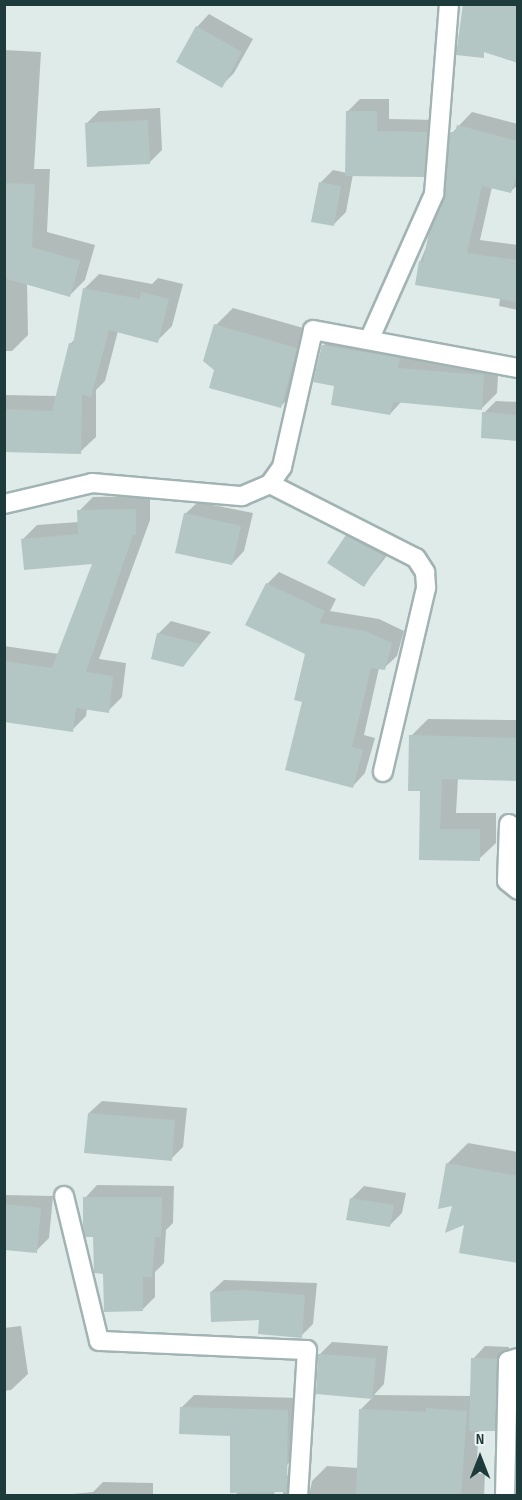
<!DOCTYPE html>
<html>
<head>
<meta charset="utf-8">
<style>
  body { margin:0 }
  #map { position:relative; width:522px; height:1500px; overflow:hidden; background:#deebe9; font-family:"Sofia Sans Condensed",sans-serif }
  div>[style] { position:absolute }
  .shadow>* { inset:0; background:#0003 }
  .building>* { inset:0; background:#b3c6c3 }
  .roads { filter:drop-shadow(2px 0 #a1b3b2) drop-shadow(-2px 0 #a1b3b2) drop-shadow(0 2px #a1b3b2) drop-shadow(0 -2px #a1b3b2) }
  .street>* { height:18px; margin:-9px; padding:0 9px; transform-origin:9px; border-radius:9px; background:#fff }
  span { translate:-50% -50%; white-space:nowrap; text-align:center; line-height:1.15; -webkit-text-stroke:4.5px #eef7f6; paint-order:stroke }
  .frame { position:absolute; inset:0; border:6px solid #1e3b3c; pointer-events:none }
  .north { position:absolute; left:450px; top:1428px; width:60px; height:60px; -webkit-text-stroke:4px #eef7f6; paint-order:stroke; rotate:0deg; font-size:16px; font-weight:700; line-height:24px; text-align:center; color:#1e3b3c }
  .north::after { content:''; display:block; margin:auto; width:21px; height:27px; background:#1e3b3c; clip-path:polygon(50% 0,100% 100%,50% 72%,0 100%) }
</style>
</head>
<body>
<div id="map">
  <div class="shadow">
    <i style="clip-path:polygon(209px 14px,253px 39px,234px 73px,221px 86px,197px 27px)"></i>
    <i style="clip-path:polygon(4px 50px,41px 52px,34px 169px,50px 169px,47px 232px,95px 245px,85px 280px,69px 296px,27px 283px,28px 335px,12px 351px,4px 351px)"></i>
    <i style="clip-path:polygon(360px 99px,389px 99px,389px 119px,439px 120px,436px 163px,423px 176px,353px 174px,346px 212px,334px 224px,320px 183px,333px 170px,347px 173px,348px 111px)"></i>
    <i style="clip-path:polygon(160px 108px,162px 150px,149px 163px,87px 123px,99px 111px)"></i>
    <i style="clip-path:polygon(472px 112px,518px 124px,518px 185px,511px 191px,492px 187px,480px 240px,518px 245px,518px 310px,499px 306px,500px 298px,420px 262px,446px 199px,452px 133px)"></i>
    <i style="clip-path:polygon(99px 274px,152px 284px,158px 278px,183px 284px,172px 326px,157px 341px,118px 331px,105px 381px,96px 390px,96px 437px,80px 452px,4px 451px,4px 395px,57px 396px,70px 344px,75px 339px,84px 289px)"></i>
    <i style="clip-path:polygon(233px 308px,314px 331px,298px 389px,280px 407px,216px 369px,216px 325px)"></i>
    <i style="clip-path:polygon(339px 330px,499px 360px,497px 393px,481px 409px,402px 401px,390px 414px,323px 346px)"></i>
    <i style="clip-path:polygon(496px 401px,518px 402px,518px 440px,484px 413px)"></i>
    <i style="clip-path:polygon(150px 496px,150px 520px,99px 659px,126px 663px,122px 697px,108px 711px,87px 708px,86px 716px,72px 730px,4px 720px,4px 646px,59px 654px,95px 562px,23px 539px,37px 525px,79px 522px,79px 511px,93px 497px)"></i>
    <i style="clip-path:polygon(198px 502px,253px 513px,244px 551px,232px 564px,185px 514px)"></i>
    <i style="clip-path:polygon(359px 523px,396px 544px,364px 585px,347px 536px)"></i>
    <i style="clip-path:polygon(279px 572px,336px 599px,330px 611px,379px 619px,404px 631px,397px 656px,384px 668px,379px 668px,364px 735px,375px 738px,365px 773px,353px 786px,304px 701px,306px 653px,267px 584px)"></i>
    <i style="clip-path:polygon(171px 621px,211px 632px,183px 666px,158px 634px)"></i>
    <i style="clip-path:polygon(428px 719px,518px 720px,518px 810px,516px 780px,458px 778px,456px 813px,496px 813px,496px 843px,479px 859px,420px 859px,421px 789px,411px 736px)"></i>
    <i style="clip-path:polygon(102px 1101px,187px 1108px,183px 1147px,171px 1159px,89px 1113px)"></i>
    <i style="clip-path:polygon(468px 1143px,518px 1152px,518px 1262px,466px 1223px,454px 1203px,447px 1164px)"></i>
    <i style="clip-path:polygon(97px 1185px,174px 1186px,173px 1223px,166px 1230px,164px 1263px,155px 1272px,155px 1297px,143px 1309px,105px 1273px,85px 1198px)"></i>
    <i style="clip-path:polygon(364px 1186px,406px 1193px,402px 1213px,390px 1225px,351px 1199px)"></i>
    <i style="clip-path:polygon(4px 1195px,53px 1196px,49px 1238px,36px 1251px,4px 1249px)"></i>
    <i style="clip-path:polygon(224px 1280px,317px 1283px,313px 1324px,301px 1336px,261px 1319px,211px 1292px)"></i>
    <i style="clip-path:polygon(21px 1326px,28px 1374px,11px 1390px,4px 1391px,4px 1328px)"></i>
    <i style="clip-path:polygon(332px 1342px,388px 1346px,384px 1384px,374px 1395px,472px 1396px,473px 1359px,485px 1346px,509px 1347px,507px 1417px,495px 1430px,479px 1429px,476px 1473px,485px 1474px,484px 1496px,283px 1496px,283px 1480px,297px 1465px,302px 1485px,310px 1491px,312px 1481px,327px 1466px,358px 1468px,360px 1410px,373px 1397px,317px 1392px,320px 1354px)"></i>
    <i style="clip-path:polygon(194px 1395px,300px 1398px,299px 1453px,286px 1466px,278px 1465px,274px 1496px,237px 1496px,231px 1434px,181px 1408px)"></i>
    <i style="clip-path:polygon(103px 1482px,153px 1483px,153px 1496px,52px 1496px,93px 1492px)"></i>
  </div>
  <div class="building">
    <i style="clip-path:polygon(463px 4px,518px 4px,518px 63px,484px 52px,484px 58px,456px 55px)"></i>
    <i style="clip-path:polygon(196px 26px,242px 52px,222px 88px,176px 62px)"></i>
    <i style="clip-path:polygon(346px 111px,377px 111px,377px 131px,428px 132px,424px 177px,345px 176px)"></i>
    <i style="clip-path:polygon(148px 120px,150px 164px,87px 167px,85px 123px)"></i>
    <i style="clip-path:polygon(457px 125px,518px 141px,518px 169px,511px 193px,482px 186px,467px 253px,518px 260px,518px 302px,415px 285px,419px 261px,423px 262px,429px 232px,444px 198px,450px 132px,455px 132px)"></i>
    <i style="clip-path:polygon(319px 182px,341px 186px,334px 226px,311px 222px)"></i>
    <i style="clip-path:polygon(4px 183px,35px 184px,32px 247px,80px 261px,70px 297px,4px 278px)"></i>
    <i style="clip-path:polygon(83px 288px,140px 299px,141px 292px,169px 299px,158px 343px,109px 330px,91px 397px,82px 395px,81px 454px,4px 452px,4px 409px,52px 411px,69px 343px,73px 344px)"></i>
    <i style="clip-path:polygon(214px 324px,297px 348px,281px 408px,209px 388px,214px 370px,203px 361px)"></i>
    <i style="clip-path:polygon(322px 345px,400px 358px,398px 368px,484px 375px,482px 410px,393px 402px,390px 415px,331px 405px,334px 386px,313px 382px)"></i>
    <i style="clip-path:polygon(482px 412px,518px 415px,518px 441px,481px 438px)"></i>
    <i style="clip-path:polygon(136px 509px,136px 535px,133px 535px,86px 672px,113px 676px,109px 713px,76px 708px,73px 732px,4px 722px,4px 661px,52px 668px,92px 564px,24px 570px,21px 539px,78px 534px,77px 510px)"></i>
    <i style="clip-path:polygon(184px 513px,241px 526px,232px 565px,175px 553px)"></i>
    <i style="clip-path:polygon(346px 535px,384px 556px,364px 587px,327px 563px)"></i>
    <i style="clip-path:polygon(266px 583px,325px 611px,319px 623px,366px 631px,392px 643px,385px 670px,371px 668px,352px 747px,363px 750px,353px 788px,285px 770px,302px 702px,294px 700px,305px 654px,245px 625px)"></i>
    <i style="clip-path:polygon(157px 633px,201px 644px,183px 667px,151px 659px)"></i>
    <i style="clip-path:polygon(409px 735px,518px 738px,518px 781px,442px 779px,440px 829px,480px 829px,480px 861px,419px 860px,420px 791px,408px 791px)"></i>
    <i style="clip-path:polygon(88px 1113px,175px 1120px,172px 1161px,84px 1153px)"></i>
    <i style="clip-path:polygon(446px 1163px,518px 1176px,518px 1263px,459px 1253px,464px 1225px,445px 1233px,452px 1206px,438px 1209px)"></i>
    <i style="clip-path:polygon(83px 1197px,162px 1197px,161px 1237px,155px 1237px,152px 1277px,143px 1277px,143px 1311px,104px 1312px,103px 1274px,94px 1273px,93px 1237px,85px 1237px,83px 1226px)"></i>
    <i style="clip-path:polygon(350px 1198px,394px 1205px,390px 1227px,346px 1220px)"></i>
    <i style="clip-path:polygon(4px 1204px,41px 1208px,37px 1253px,4px 1250px)"></i>
    <i style="clip-path:polygon(242px 1290px,305px 1295px,302px 1338px,258px 1334px,259px 1320px,211px 1322px,210px 1292px)"></i>
    <i style="clip-path:polygon(318px 1354px,376px 1358px,372px 1399px,316px 1394px)"></i>
    <i style="clip-path:polygon(471px 1358px,497px 1359px,495px 1431px,469px 1431px)"></i>
    <i style="clip-path:polygon(180px 1407px,288px 1410px,287px 1492px,230px 1493px,230px 1436px,179px 1434px)"></i>
    <i style="clip-path:polygon(426px 1408px,467px 1411px,461px 1496px,356px 1496px,359px 1409px,426px 1412px)"></i>
  </div>
  <div class="roads">
    <div class="street">
      <i style="left:370px;top:338px;width:158px;rotate:-66deg"></i>
      <i style="left:434px;top:194px;width:191px;rotate:-85.5deg"></i>
      <i style="left:270px;top:484px;width:164px;rotate:26.9deg"></i>
      <i style="left:416px;top:558px;width:17px;rotate:57deg"></i>
      <i style="left:425px;top:572px;width:16px;rotate:86deg"></i>
      <i style="left:426px;top:588px;width:189px;rotate:103.2deg"></i>
      <i style="left:4px;top:504px;width:90px;rotate:-13.4deg"></i>
      <i style="left:92px;top:483px;width:151px;rotate:5deg"></i>
      <i style="left:242px;top:496px;width:30px;rotate:-23deg"></i>
      <i style="left:270px;top:484px;width:21px;rotate:-55deg"></i>
      <i style="left:282px;top:467px;width:140px;rotate:-77.2deg"></i>
      <i style="left:313px;top:330px;width:208px;rotate:10.5deg"></i>
      <i style="left:509px;top:824px;width:57px;rotate:92deg"></i>
      <i style="left:507px;top:881px;width:14px;rotate:39deg"></i>
      <i style="left:64px;top:1196px;width:149px;rotate:76.4deg"></i>
      <i style="left:99px;top:1341px;width:208px;rotate:2.5deg"></i>
      <i style="left:307px;top:1350px;width:146px;rotate:93.5deg"></i>
      <i style="left:505px;top:1496px;width:135px;rotate:-88.7deg"></i>
      <i style="left:508px;top:1361px;width:10px;rotate:-17deg"></i>
    </div>
  </div>
  <div class="frame"></div>
  <div class="north">N</div>
</div>
</body>
</html>
